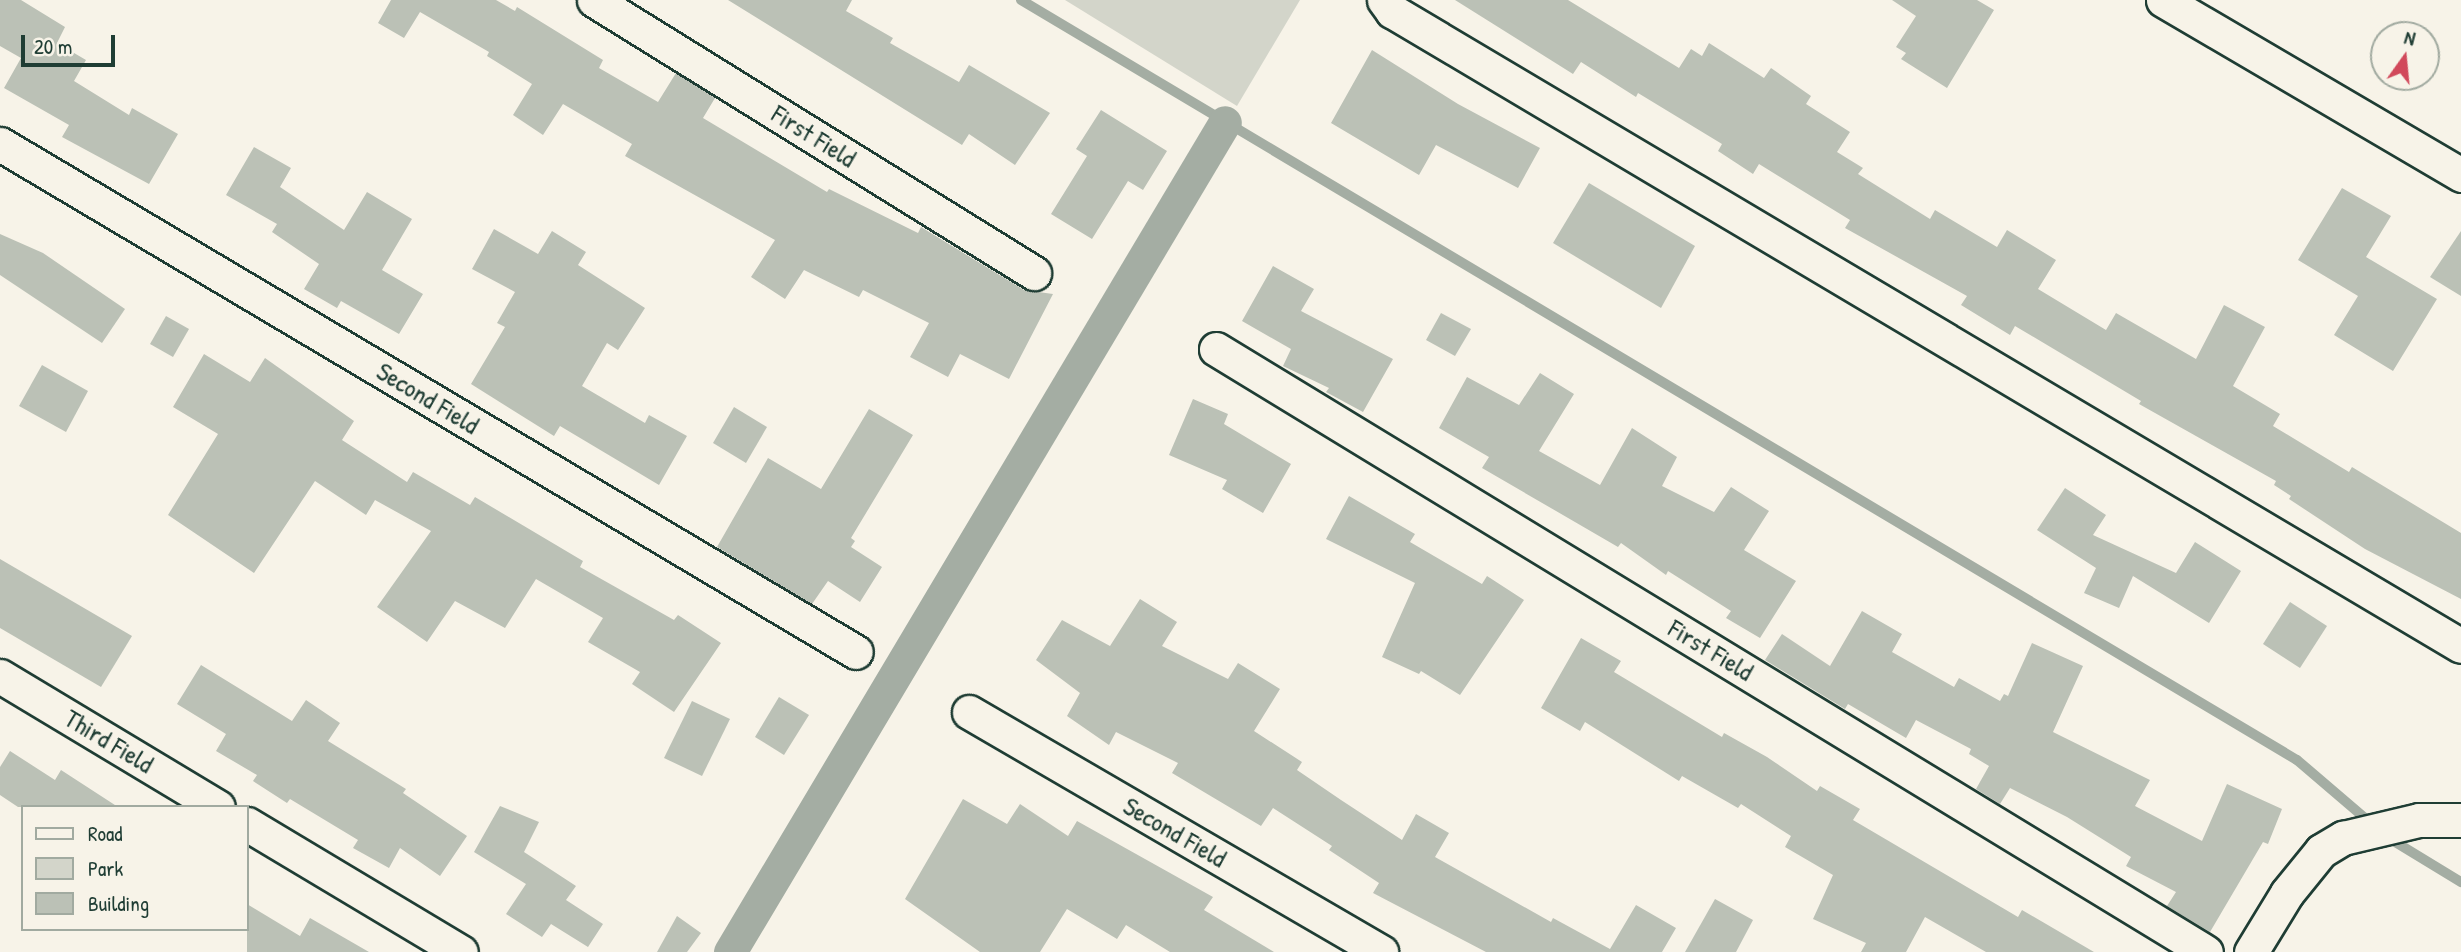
<!DOCTYPE html>
<html>
<head>
<meta charset="utf-8">
<style>
  body { margin:0 }
  #map { position:relative; width:2461px; height:952px; overflow:hidden; background:#f7f3e8; font-family:"Patrick Hand",sans-serif }
  div>[style] { position:absolute }
  .green>* { inset:0; background:#d3d5ca }
  .stream>* { height:10px; margin:-5px; padding:0 5px; transform-origin:5px; border-radius:5px; background:#a4ada3 }
  .canal>* { height:33px; margin:-16.5px; padding:0 16.5px; transform-origin:16.5px; border-radius:16.5px; background:#a4ada3 }
  .building>* { inset:0; background:#bbc1b6 }
  .roads { filter:drop-shadow(2px 0 #1f3d34) drop-shadow(-2px 0 #1f3d34) drop-shadow(0 2px #1f3d34) drop-shadow(0 -2px #1f3d34) }
  .minor>* { height:33px; margin:-16.5px; padding:0 16.5px; transform-origin:16.5px; border-radius:16.5px; background:#f7f3e8 }
  span { translate:-50% -50%; white-space:nowrap; text-align:center; line-height:1.15; -webkit-text-stroke:5px #f7f3e8; paint-order:stroke }
  .street-label { font-size:26px; color:#1f3d34 }
  .legend { position:absolute; left:21px; top:805px; width:228px; height:126px; box-sizing:border-box; background:#f7f3e8; border:2px solid #a1aaa0; margin:0; padding:9px 12px; list-style:none; font-size:21px; color:#1f3d34 }
  .legend li { display:flex; align-items:center; gap:14px; height:35px }
  .legend b { width:35px; border:2px solid #a1aaa0 }
  .north { position:absolute; left:2370px; top:21px; width:70px; height:70px; box-sizing:border-box; background:#f7f3e8; border:2px solid #a1aaa0; border-radius:50%; rotate:15deg; font-size:19px; font-weight:700; line-height:28px; text-align:center; color:#1f3d34 }
  .north::after { content:''; display:block; margin:auto; width:24px; height:32px; background:#d1495b; clip-path:polygon(50% 0,100% 100%,50% 72%,0 100%) }
  .scale { position:absolute; left:21px; top:35px; width:94px; height:32px; box-sizing:border-box; border:4px solid #1f3d34; border-top:0; padding-left:9px; font-size:21px; line-height:24px; white-space:nowrap; color:#1f3d34; -webkit-text-stroke:5px #f7f3e8; paint-order:stroke }
</style>
</head>
<body>
<div id="map">
  <div class="green">
    <i style="clip-path:polygon(1065px 0,1300px 0,1237px 106px)"></i>
  </div>
  <div class="stream">
    <i style="left:1021px;top:0;width:1485px;rotate:30.78deg"></i>
    <i style="left:2297px;top:760px;width:100px;rotate:40.5deg"></i>
    <i style="left:2387px;top:837px;width:87px;rotate:31.3deg"></i>
  </div>
  <div class="canal">
    <i style="left:730px;top:952px;width:966px;rotate:-59.19deg"></i>
  </div>
  <div class="building">
    <i style="clip-path:polygon(0 0,21px 0,65px 27px,57px 43px,86px 60px,74px 81px,129px 115px,132px 108px,178px 134px,149px 184px,62px 137px,69px 125px,4px 88px,21px 58px,0 46px)"></i>
    <i style="clip-path:polygon(391px 0,496px 0,515px 11px,517px 7px,603px 60px,599px 68px,658px 102px,676px 73px,715px 98px,703px 118px,827px 192px,829px 189px,918px 233px,921px 227px,1024px 290px,1053px 294px,1009px 379px,960px 354px,948px 377px,910px 357px,929px 323px,863px 290px,859px 297px,804px 270px,785px 299px,751px 277px,775px 240px,625px 156px,632px 144px,563px 104px,543px 135px,513px 115px,532px 84px,487px 56px,489px 52px,420px 12px,404px 38px,378px 23px)"></i>
    <i style="clip-path:polygon(728px 0,852px 0,846px 11px,893px 38px,890px 43px,959px 82px,969px 65px,1050px 113px,1015px 165px,969px 134px,962px 145px)"></i>
    <i style="clip-path:polygon(1455px 0,1568px 0,1679px 68px,1691px 49px,1702px 56px,1709px 43px,1764px 78px,1771px 68px,1811px 96px,1806px 104px,1850px 132px,1837px 152px,1863px 168px,1858px 174px,1930px 219px,1935px 210px,1997px 247px,2007px 230px,2056px 260px,2038px 289px,2106px 330px,2116px 313px,2196px 359px,2224px 305px,2265px 327px,2233px 386px,2280px 414px,2273px 426px,2349px 472px,2352px 467px,2461px 533px,2461px 599px,2365px 549px,2289px 499px,2291px 496px,2274px 485px,2276px 481px,2139px 404px,2141px 401px,2015px 326px,2010px 335px,1961px 305px,1967px 296px,1845px 228px,1850px 220px,1759px 164px,1753px 174px,1718px 151px,1722px 144px,1638px 93px,1636px 97px,1581px 62px,1573px 74px)"></i>
    <i style="clip-path:polygon(1892px 0,1977px 0,1994px 10px,1947px 88px,1901px 59px,1906px 53px,1896px 47px,1916px 16px)"></i>
    <i style="clip-path:polygon(1372px 50px,1458px 104px,1540px 148px,1518px 188px,1436px 145px,1419px 175px,1331px 123px)"></i>
    <i style="clip-path:polygon(1101px 110px,1167px 151px,1143px 190px,1128px 181px,1092px 239px,1051px 214px,1087px 156px,1076px 149px)"></i>
    <i style="clip-path:polygon(254px 147px,291px 168px,280px 187px,344px 230px,367px 192px,412px 219px,382px 270px,423px 294px,399px 334px,341px 301px,337px 308px,304px 289px,319px 264px,272px 232px,277px 224px,226px 195px)"></i>
    <i style="clip-path:polygon(1589px 183px,1695px 246px,1661px 308px,1553px 243px)"></i>
    <i style="clip-path:polygon(2342px 188px,2391px 216px,2366px 257px,2437px 299px,2393px 371px,2334px 335px,2358px 296px,2298px 260px)"></i>
    <i style="clip-path:polygon(494px 229px,538px 254px,552px 231px,586px 252px,578px 265px,645px 308px,618px 350px,607px 343px,582px 386px,645px 423px,649px 415px,687px 436px,659px 485px,560px 426px,554px 436px,471px 384px,505px 327px,497px 323px,515px 292px,472px 269px)"></i>
    <i style="clip-path:polygon(2461px 231px,2461px 296px,2430px 277px)"></i>
    <i style="clip-path:polygon(0 234px,43px 253px,125px 309px,102px 343px,0 275px)"></i>
    <i style="clip-path:polygon(1273px 266px,1314px 289px,1301px 311px,1393px 359px,1363px 412px,1326px 392px,1329px 388px,1283px 366px,1291px 349px,1242px 321px)"></i>
    <i style="clip-path:polygon(1441px 313px,1471px 329px,1455px 356px,1426px 340px)"></i>
    <i style="clip-path:polygon(166px 316px,189px 329px,173px 357px,150px 344px)"></i>
    <i style="clip-path:polygon(204px 354px,250px 382px,265px 358px,354px 421px,342px 440px,407px 482px,413px 472px,470px 505px,475px 497px,583px 561px,580px 567px,674px 620px,678px 615px,721px 643px,674px 712px,632px 684px,640px 672px,588px 642px,603px 618px,536px 579px,505px 628px,455px 601px,427px 642px,377px 607px,431px 531px,375px 500px,366px 515px,315px 481px,254px 573px,168px 515px,218px 434px,173px 407px)"></i>
    <i style="clip-path:polygon(42px 365px,88px 391px,66px 432px,19px 406px)"></i>
    <i style="clip-path:polygon(1540px 373px,1574px 394px,1539px 451px,1600px 485px,1632px 428px,1677px 457px,1662px 486px,1714px 512px,1731px 487px,1769px 511px,1744px 550px,1796px 581px,1760px 638px,1726px 618px,1731px 611px,1668px 571px,1666px 575px,1621px 543px,1618px 547px,1482px 468px,1489px 457px,1439px 428px,1467px 377px,1519px 405px)"></i>
    <i style="clip-path:polygon(1193px 399px,1228px 414px,1224px 424px,1291px 464px,1263px 513px,1222px 489px,1227px 480px,1169px 455px)"></i>
    <i style="clip-path:polygon(734px 407px,767px 427px,746px 463px,713px 443px)"></i>
    <i style="clip-path:polygon(869px 409px,913px 435px,851px 538px,855px 541px,851px 547px,882px 567px,860px 602px,828px 581px,812px 604px,717px 547px,768px 458px,821px 489px)"></i>
    <i style="clip-path:polygon(2065px 488px,2106px 515px,2093px 535px,2176px 573px,2195px 542px,2241px 571px,2209px 623px,2133px 576px,2119px 608px,2084px 593px,2096px 568px,2037px 530px)"></i>
    <i style="clip-path:polygon(1349px 496px,1415px 534px,1410px 542px,1482px 584px,1487px 576px,1524px 600px,1460px 695px,1421px 671px,1419px 674px,1382px 657px,1415px 583px,1326px 539px)"></i>
    <i style="clip-path:polygon(0 559px,132px 636px,101px 687px,0 628px)"></i>
    <i style="clip-path:polygon(1140px 599px,1177px 622px,1162px 646px,1228px 679px,1238px 663px,1280px 689px,1254px 731px,1302px 762px,1297px 770px,1341px 800px,1402px 840px,1416px 814px,1449px 833px,1435px 857px,1551px 922px,1553px 918px,1610px 949px,1636px 905px,1676px 928px,1662px 952px,1486px 952px,1373px 893px,1379px 883px,1329px 850px,1332px 846px,1273px 808px,1261px 826px,1172px 773px,1178px 763px,1116px 732px,1109px 745px,1067px 716px,1080px 693px,1036px 660px,1062px 620px,1110px 646px)"></i>
    <i style="clip-path:polygon(2290px 602px,2327px 626px,2300px 668px,2263px 644px)"></i>
    <i style="clip-path:polygon(1862px 611px,1902px 634px,1892px 652px,1954px 687px,1959px 678px,2000px 701px,2004px 694px,2008px 696px,2032px 643px,2083px 666px,2053px 732px,2150px 780px,2135px 806px,2202px 841px,2227px 784px,2282px 809px,2268px 844px,2263px 842px,2210px 932px,2167px 906px,2176px 892px,2126px 866px,2131px 857px,2067px 817px,2010px 788px,2000px 804px,1976px 789px,1989px 766px,1969px 754px,1971px 749px,1916px 720px,1906px 738px,1848px 704px,1845px 709px,1765px 660px,1782px 634px,1830px 666px)"></i>
    <i style="clip-path:polygon(1581px 638px,1621px 661px,1614px 672px,1722px 737px,1724px 733px,1767px 757px,1817px 791px,1820px 786px,1860px 809px,1853px 820px,2018px 917px,2022px 910px,2094px 952px,1986px 952px,1925px 917px,1906px 952px,1861px 952px,1866px 943px,1813px 919px,1833px 875px,1785px 847px,1791px 836px,1741px 804px,1738px 808px,1682px 776px,1679px 781px,1585px 722px,1580px 731px,1541px 708px)"></i>
    <i style="clip-path:polygon(201px 665px,292px 721px,306px 700px,340px 723px,328px 741px,406px 789px,403px 793px,467px 836px,440px 876px,400px 848px,389px 868px,353px 848px,358px 840px,290px 799px,287px 803px,253px 781px,257px 775px,216px 751px,226px 734px,177px 704px)"></i>
    <i style="clip-path:polygon(779px 697px,809px 715px,784px 755px,755px 737px)"></i>
    <i style="clip-path:polygon(692px 701px,730px 719px,702px 776px,664px 758px)"></i>
    <i style="clip-path:polygon(10px 751px,55px 780px,61px 770px,118px 807px,18px 807px,0 795px,0 767px)"></i>
    <i style="clip-path:polygon(963px 799px,1007px 824px,1020px 804px,1068px 836px,1077px 821px,1213px 897px,1204px 910px,1274px 952px,1170px 952px,1126px 925px,1117px 939px,1067px 909px,1040px 952px,980px 952px,905px 899px)"></i>
    <i style="clip-path:polygon(500px 806px,539px 822px,524px 852px,576px 886px,566px 900px,603px 924px,588px 947px,551px 924px,542px 937px,506px 914px,526px 884px,474px 852px)"></i>
    <i style="clip-path:polygon(1715px 899px,1753px 920px,1736px 952px,1685px 952px)"></i>
    <i style="clip-path:polygon(247px 904px,300px 936px,310px 918px,369px 952px,247px 952px)"></i>
    <i style="clip-path:polygon(677px 916px,701px 933px,687px 952px,657px 952px)"></i>
  </div>
  <div class="roads">
    <div class="minor">
      <i style="left:594px;top:0;width:518px;rotate:31.82deg"></i>
      <i style="left:1384px;top:0;width:14px;rotate:54deg"></i>
      <i style="left:1392px;top:11px;width:1243px;rotate:30.71deg"></i>
      <i style="left:2163px;top:0;width:346px;rotate:30.4deg"></i>
      <i style="left:0;top:144px;width:995px;rotate:30.69deg"></i>
      <i style="left:1216px;top:349px;width:1159px;rotate:31.35deg"></i>
      <i style="left:0;top:676px;width:254px;rotate:31deg"></i>
      <i style="left:969px;top:712px;width:477px;rotate:30.2deg"></i>
      <i style="left:247px;top:824px;width:249px;rotate:30.9deg"></i>
      <i style="left:2251px;top:952px;width:69px;rotate:-58.6deg"></i>
      <i style="left:2287px;top:893px;width:54px;rotate:-51deg"></i>
      <i style="left:2321px;top:851px;width:26px;rotate:-31deg"></i>
      <i style="left:2343px;top:838px;width:78px;rotate:-13.3deg"></i>
      <i style="left:2419px;top:820px;width:42px"></i>
    </div>
  </div>
  <div class="street-label">
    <span style="left:814px;top:136px;rotate:32deg">First Field</span>
    <span style="left:428px;top:398px;rotate:31deg">Second Field</span>
    <span style="left:1711px;top:650px;rotate:31deg">First Field</span>
    <span style="left:109px;top:741px;rotate:31deg">Third Field</span>
    <span style="left:1175px;top:832px;rotate:30deg">Second Field</span>
  </div>
  <ul class="legend">
  <li><b style="height:9px;background:#f7f3e8"></b>Road</li>
  <li><b style="height:19px;background:#d3d5ca"></b>Park</li>
  <li><b style="height:19px;background:#bbc1b6"></b>Building</li>
  </ul>
  <div class="north">N</div>
  <div class="scale">20 m</div>
</div>
</body>
</html>
